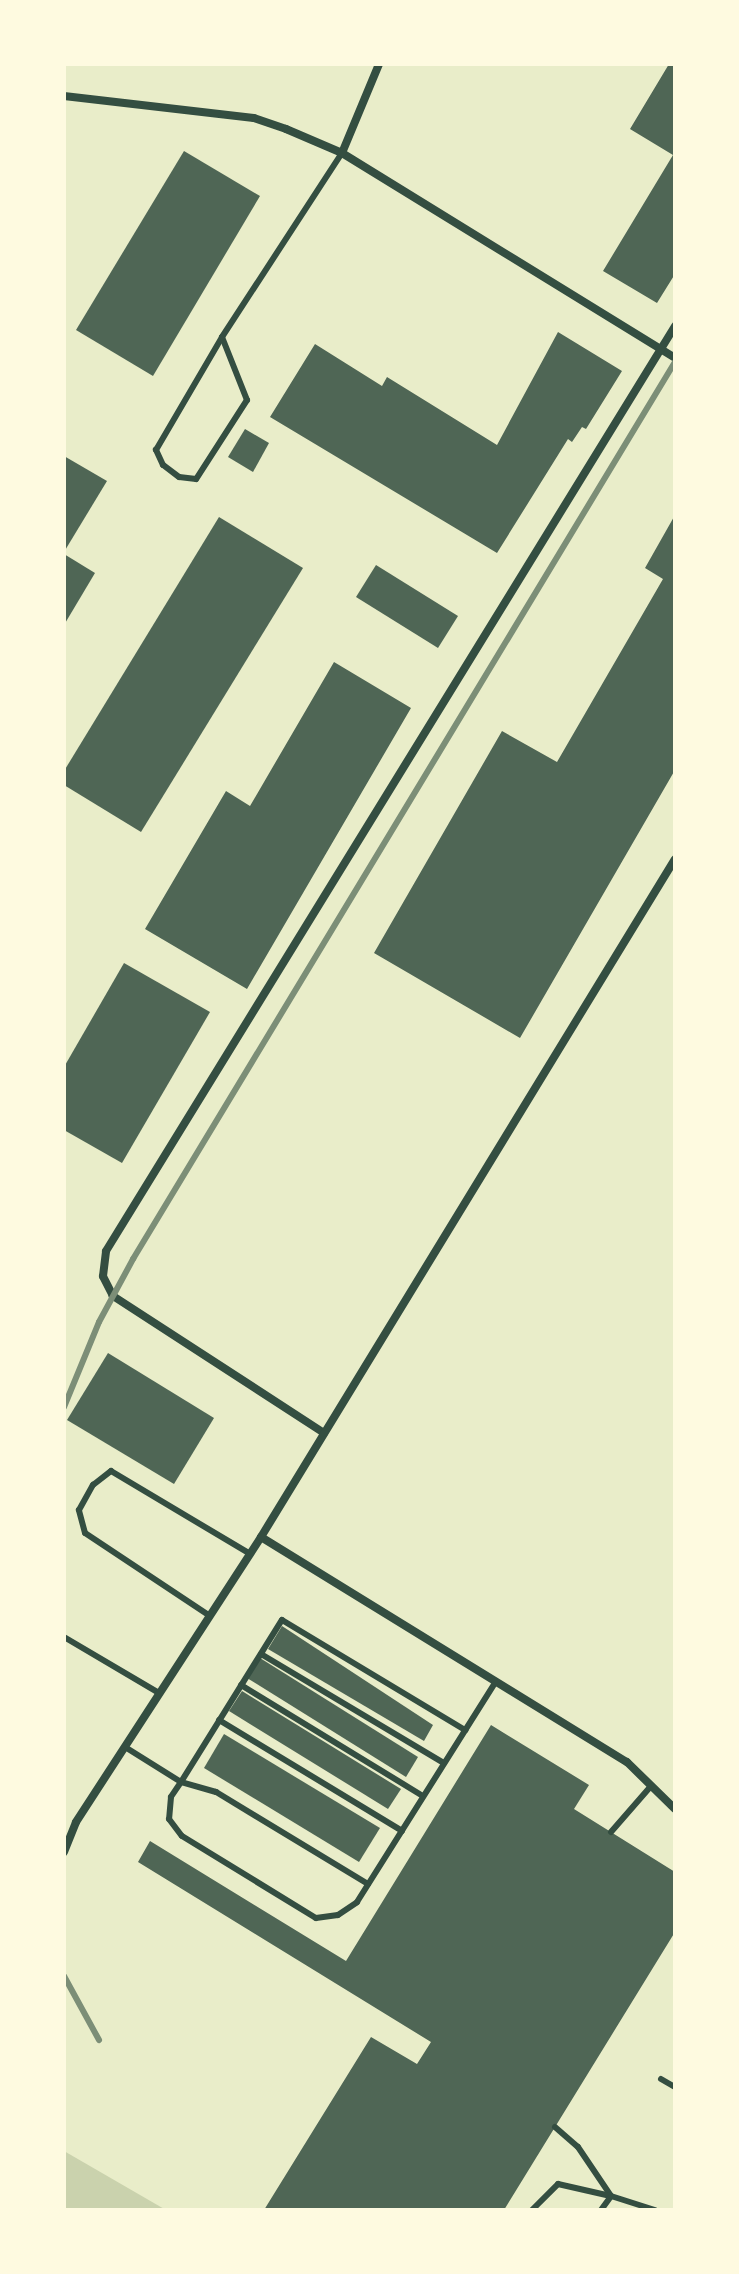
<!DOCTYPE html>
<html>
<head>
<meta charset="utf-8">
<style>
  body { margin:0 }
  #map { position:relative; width:739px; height:2274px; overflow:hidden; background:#e9edc9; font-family:"Archivo Narrow",sans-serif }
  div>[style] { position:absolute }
  .green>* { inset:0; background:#cad2ad }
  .building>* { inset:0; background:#4f6655 }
  .service>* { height:6px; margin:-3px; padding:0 3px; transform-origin:3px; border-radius:3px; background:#344e41 }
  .minor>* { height:8px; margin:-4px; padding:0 4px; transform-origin:4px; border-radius:4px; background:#344e41 }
  .rail>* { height:6px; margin:-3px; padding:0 3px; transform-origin:3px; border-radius:3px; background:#7c8e77 }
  span { translate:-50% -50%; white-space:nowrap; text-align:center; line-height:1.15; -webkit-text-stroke:8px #fefae0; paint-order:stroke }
  .frame { position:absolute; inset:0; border:66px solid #fefae0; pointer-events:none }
</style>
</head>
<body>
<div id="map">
  <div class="green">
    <i style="clip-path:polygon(64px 2151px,166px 2210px,64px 2210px)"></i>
  </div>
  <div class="building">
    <i style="clip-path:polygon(669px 64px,675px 64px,675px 274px,657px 303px,603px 271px,673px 155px,630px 129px)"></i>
    <i style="clip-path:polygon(184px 151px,260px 196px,153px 376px,76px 330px)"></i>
    <i style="clip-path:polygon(558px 332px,622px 371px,586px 429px,582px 427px,572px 442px,568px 439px,497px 553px,270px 417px,315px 344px,382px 386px,387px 377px,497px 445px)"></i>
    <i style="clip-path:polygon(245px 429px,269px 443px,253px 472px,228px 457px)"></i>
    <i style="clip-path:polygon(64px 456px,107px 481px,64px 552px)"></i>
    <i style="clip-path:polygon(675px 515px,675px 770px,520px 1038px,374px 953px,502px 731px,557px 762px,663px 579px,645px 568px)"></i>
    <i style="clip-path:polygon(219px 517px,303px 568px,141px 832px,64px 785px,64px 771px)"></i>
    <i style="clip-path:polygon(64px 554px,95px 573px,64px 625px)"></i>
    <i style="clip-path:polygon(376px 565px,458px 616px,438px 648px,356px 597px)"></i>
    <i style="clip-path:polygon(334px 662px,411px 708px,247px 989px,145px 929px,226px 791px,250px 806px)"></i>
    <i style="clip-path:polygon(124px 963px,210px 1012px,122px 1163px,64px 1130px,64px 1067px)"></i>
    <i style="clip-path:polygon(108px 1353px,214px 1418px,174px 1484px,67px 1420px)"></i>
    <i style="clip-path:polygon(282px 1626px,433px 1725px,424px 1741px,268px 1649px)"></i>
    <i style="clip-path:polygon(260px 1658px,418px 1757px,406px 1777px,247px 1678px)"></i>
    <i style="clip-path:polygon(242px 1691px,401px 1789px,388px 1809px,229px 1711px)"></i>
    <i style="clip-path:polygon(491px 1725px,589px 1785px,574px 1809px,675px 1872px,675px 1932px,504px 2210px,264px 2210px,371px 2037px,417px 2064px,431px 2042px,138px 1862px,150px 1841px,346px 1961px)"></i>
    <i style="clip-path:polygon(224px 1734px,380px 1828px,359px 1862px,204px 1768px)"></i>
  </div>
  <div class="service">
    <i style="left:222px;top:337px;width:68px;rotate:68.4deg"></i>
    <i style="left:247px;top:400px;width:94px;rotate:122.8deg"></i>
    <i style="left:196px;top:479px;width:17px;rotate:-173deg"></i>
    <i style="left:179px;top:477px;width:20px;rotate:-143deg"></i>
    <i style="left:163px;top:465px;width:17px;rotate:-115deg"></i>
    <i style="left:156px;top:450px;width:131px;rotate:-59.7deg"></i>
    <i style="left:222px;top:337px;width:220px;rotate:-56.9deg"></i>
    <i style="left:210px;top:1616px;width:150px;rotate:-146.4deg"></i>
    <i style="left:85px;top:1533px;width:24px;rotate:-105deg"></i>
    <i style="left:79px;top:1510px;width:29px;rotate:-61deg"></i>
    <i style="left:93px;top:1485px;width:23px;rotate:-38deg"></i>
    <i style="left:111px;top:1471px;width:162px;rotate:30.8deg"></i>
    <i style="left:64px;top:1637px;width:110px;rotate:30.5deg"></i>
    <i style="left:261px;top:1654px;width:213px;rotate:30.8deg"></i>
    <i style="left:241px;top:1685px;width:213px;rotate:31.4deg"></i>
    <i style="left:219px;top:1720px;width:214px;rotate:31.2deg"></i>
    <i style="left:125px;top:1747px;width:66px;rotate:32deg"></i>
    <i style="left:181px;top:1782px;width:191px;rotate:-58.1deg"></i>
    <i style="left:282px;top:1620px;width:214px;rotate:31deg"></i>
    <i style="left:611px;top:1832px;width:61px;rotate:-49deg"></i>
    <i style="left:368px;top:1884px;width:178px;rotate:-148.8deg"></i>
    <i style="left:216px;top:1792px;width:36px;rotate:-164deg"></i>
    <i style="left:181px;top:1782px;width:18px;rotate:124deg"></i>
    <i style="left:171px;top:1797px;width:22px;rotate:95deg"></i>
    <i style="left:169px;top:1819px;width:21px;rotate:53deg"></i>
    <i style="left:182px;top:1836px;width:157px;rotate:31.5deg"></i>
    <i style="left:316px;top:1918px;width:22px;rotate:-8deg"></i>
    <i style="left:338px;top:1915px;width:23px;rotate:-34deg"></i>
    <i style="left:357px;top:1902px;width:261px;rotate:-57.8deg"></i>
    <i style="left:661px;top:2079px;width:16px;rotate:30deg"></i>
    <i style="left:555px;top:2127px;width:30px;rotate:41deg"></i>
    <i style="left:578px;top:2147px;width:59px;rotate:56deg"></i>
    <i style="left:532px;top:2210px;width:37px;rotate:-45deg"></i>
    <i style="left:558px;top:2184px;width:54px;rotate:12.8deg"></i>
    <i style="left:601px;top:2210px;width:17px;rotate:-54deg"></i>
    <i style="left:611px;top:2196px;width:46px;rotate:17.7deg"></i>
  </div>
  <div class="minor">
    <i style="left:64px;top:96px;width:191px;rotate:6.6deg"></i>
    <i style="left:254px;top:118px;width:34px;rotate:19deg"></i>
    <i style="left:286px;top:129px;width:61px;rotate:23.2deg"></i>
    <i style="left:342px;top:153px;width:391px;rotate:31.6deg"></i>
    <i style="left:342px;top:153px;width:96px;rotate:-67.4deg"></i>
    <i style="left:324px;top:1433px;width:252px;rotate:-147deg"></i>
    <i style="left:113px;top:1296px;width:22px;rotate:-117deg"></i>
    <i style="left:103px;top:1276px;width:25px;rotate:-83deg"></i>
    <i style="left:106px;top:1251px;width:1086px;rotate:-58.4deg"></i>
    <i style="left:261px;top:1537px;width:430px;rotate:31.6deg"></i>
    <i style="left:627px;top:1762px;width:67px;rotate:44.4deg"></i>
    <i style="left:64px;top:1852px;width:32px;rotate:-68deg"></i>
    <i style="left:76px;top:1822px;width:340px;rotate:-57deg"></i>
    <i style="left:261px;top:1537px;width:794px;rotate:-58.59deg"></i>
  </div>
  <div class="rail">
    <i style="left:64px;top:1407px;width:92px;rotate:-67.6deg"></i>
    <i style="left:99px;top:1322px;width:72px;rotate:-61.6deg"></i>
    <i style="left:133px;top:1259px;width:1048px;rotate:-58.86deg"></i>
    <i style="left:64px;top:1976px;width:73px;rotate:61.3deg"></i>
  </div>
  <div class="frame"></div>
</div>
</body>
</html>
